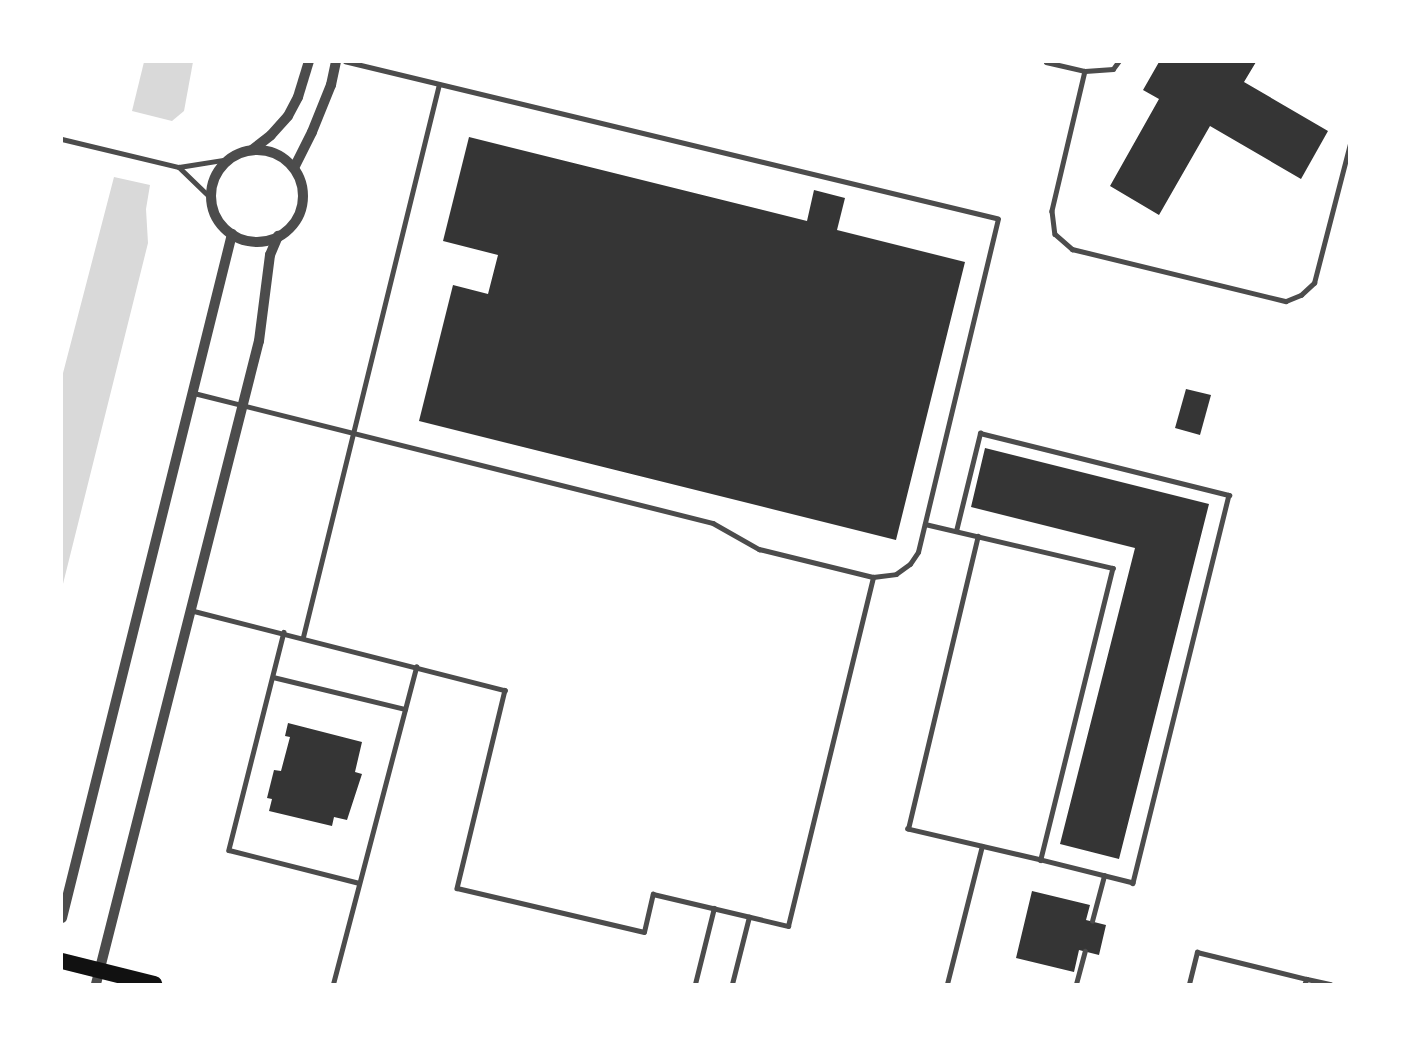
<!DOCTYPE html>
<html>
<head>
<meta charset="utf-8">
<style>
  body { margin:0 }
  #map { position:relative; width:1411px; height:1046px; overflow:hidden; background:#fff; font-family:"PT Sans Narrow",sans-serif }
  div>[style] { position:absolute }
  .water>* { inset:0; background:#d9d9d9 }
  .building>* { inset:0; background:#353535 }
  .service>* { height:4.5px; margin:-2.25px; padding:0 2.25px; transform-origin:2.25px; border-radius:2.25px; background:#4c4c4c }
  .tertiary>* { height:10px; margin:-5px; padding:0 5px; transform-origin:5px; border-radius:5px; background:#4c4c4c }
  .tertiary>.ring { margin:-5px; padding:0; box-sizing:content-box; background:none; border:10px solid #4c4c4c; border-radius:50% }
  .trunk>* { height:16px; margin:-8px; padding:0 8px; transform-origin:8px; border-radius:8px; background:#111 }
  span { translate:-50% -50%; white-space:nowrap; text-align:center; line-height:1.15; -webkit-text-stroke:4.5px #fff; paint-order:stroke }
  .frame { position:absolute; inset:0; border:63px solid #fff; pointer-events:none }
</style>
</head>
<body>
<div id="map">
  <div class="water">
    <i style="clip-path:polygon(144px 62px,193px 62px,184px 111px,172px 121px,132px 111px)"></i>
    <i style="clip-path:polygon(114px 177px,150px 185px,146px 209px,148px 243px,62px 588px,62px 377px)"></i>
  </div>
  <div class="building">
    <i style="clip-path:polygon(1159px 62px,1256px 62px,1244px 82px,1328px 131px,1301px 179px,1210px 126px,1159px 215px,1110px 186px,1159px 99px,1143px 90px)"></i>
    <i style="clip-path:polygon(469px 137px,807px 221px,814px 190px,845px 198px,837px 230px,965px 262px,896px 540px,419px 421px,453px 285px,488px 294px,498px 255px,443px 241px)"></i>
    <i style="clip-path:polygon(1186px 389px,1211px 395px,1200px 435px,1175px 428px)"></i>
    <i style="clip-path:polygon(985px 448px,1209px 504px,1119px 859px,1060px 844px,1135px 548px,971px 507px)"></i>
    <i style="clip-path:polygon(288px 723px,362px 742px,355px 772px,362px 774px,347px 820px,334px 817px,332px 826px,269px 811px,272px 799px,267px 798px,274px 770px,281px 771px,290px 737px,285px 736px)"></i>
    <i style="clip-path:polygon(1032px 891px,1090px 905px,1086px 920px,1106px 925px,1099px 955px,1079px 950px,1074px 972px,1016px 958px)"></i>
  </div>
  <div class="service">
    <i style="left:1046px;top:62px;width:40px;rotate:13deg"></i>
    <i style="left:1085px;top:71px;width:28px;rotate:-4deg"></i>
    <i style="left:1113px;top:69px;width:9px;rotate:-54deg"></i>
    <i style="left:1085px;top:71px;width:144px;rotate:103.3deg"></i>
    <i style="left:1052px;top:211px;width:23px;rotate:83deg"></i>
    <i style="left:1055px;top:234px;width:23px;rotate:41deg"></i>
    <i style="left:1072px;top:249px;width:220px;rotate:13.7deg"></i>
    <i style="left:1286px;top:301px;width:16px;rotate:-22deg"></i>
    <i style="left:1301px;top:295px;width:18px;rotate:-43deg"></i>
    <i style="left:1314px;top:283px;width:144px;rotate:-75.5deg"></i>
    <i style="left:62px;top:139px;width:120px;rotate:13.5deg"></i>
    <i style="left:179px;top:167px;width:51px;rotate:-9.1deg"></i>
    <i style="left:179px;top:167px;width:46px;rotate:44.1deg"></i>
    <i style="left:194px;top:393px;width:535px;rotate:14.06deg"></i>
    <i style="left:713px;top:523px;width:53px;rotate:29.5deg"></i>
    <i style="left:759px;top:549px;width:117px;rotate:13.8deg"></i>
    <i style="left:925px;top:524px;width:193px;rotate:13.2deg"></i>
    <i style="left:1113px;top:568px;width:301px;rotate:103.9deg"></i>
    <i style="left:1041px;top:860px;width:137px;rotate:-166.9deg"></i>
    <i style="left:908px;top:829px;width:301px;rotate:-76.6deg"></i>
    <i style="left:956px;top:531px;width:101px;rotate:-76.2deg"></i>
    <i style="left:980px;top:433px;width:257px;rotate:14deg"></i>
    <i style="left:1229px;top:495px;width:400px;rotate:103.9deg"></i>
    <i style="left:1133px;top:883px;width:95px;rotate:-166deg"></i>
    <i style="left:190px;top:610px;width:325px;rotate:14.3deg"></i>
    <i style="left:505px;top:690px;width:204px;rotate:103.6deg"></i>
    <i style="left:457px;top:888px;width:192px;rotate:13.2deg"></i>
    <i style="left:644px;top:932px;width:39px;rotate:-77deg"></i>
    <i style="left:653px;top:894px;width:139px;rotate:13.3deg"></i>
    <i style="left:788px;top:926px;width:359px;rotate:-76.3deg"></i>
    <i style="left:873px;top:577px;width:23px;rotate:-7deg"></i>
    <i style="left:896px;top:574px;width:17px;rotate:-36deg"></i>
    <i style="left:910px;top:564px;width:14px;rotate:-56deg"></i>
    <i style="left:918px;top:552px;width:342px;rotate:-76.5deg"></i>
    <i style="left:998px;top:219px;width:671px;rotate:-166.46deg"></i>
    <i style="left:284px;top:632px;width:225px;rotate:104.2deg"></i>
    <i style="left:229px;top:850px;width:134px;rotate:14.2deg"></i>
    <i style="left:303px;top:637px;width:569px;rotate:-76.18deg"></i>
    <i style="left:273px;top:677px;width:136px;rotate:13.6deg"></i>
    <i style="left:1092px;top:921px;width:47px;rotate:-75.1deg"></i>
    <i style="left:1307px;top:979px;width:24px;rotate:12deg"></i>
    <i style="left:333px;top:984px;width:328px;rotate:-75.3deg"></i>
    <i style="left:695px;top:984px;width:78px;rotate:-76deg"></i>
    <i style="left:732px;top:984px;width:69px;rotate:-75.8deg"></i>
    <i style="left:947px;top:984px;width:142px;rotate:-75.8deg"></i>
    <i style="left:1076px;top:984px;width:34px;rotate:-75deg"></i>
    <i style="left:1189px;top:984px;width:33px;rotate:-76deg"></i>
    <i style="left:1197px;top:952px;width:113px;rotate:13.8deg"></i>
    <i style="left:1307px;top:979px;width:5px;rotate:112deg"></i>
  </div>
  <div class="tertiary">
    <i style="left:252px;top:150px;width:24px;rotate:-38deg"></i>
    <i style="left:271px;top:135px;width:25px;rotate:-48deg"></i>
    <i style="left:288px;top:116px;width:21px;rotate:-62deg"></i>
    <i style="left:298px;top:97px;width:37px;rotate:-73deg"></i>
    <i class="ring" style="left:211px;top:150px;width:82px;height:82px"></i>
    <i style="left:294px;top:168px;width:40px;rotate:-63.4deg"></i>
    <i style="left:312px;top:132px;width:51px;rotate:-68deg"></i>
    <i style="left:331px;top:85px;width:24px;rotate:-78deg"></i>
    <i style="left:62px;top:918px;width:705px;rotate:-76.04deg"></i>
    <i style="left:96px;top:984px;width:663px;rotate:-75.78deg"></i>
    <i style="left:259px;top:341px;width:87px;rotate:-82.7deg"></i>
    <i style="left:270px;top:255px;width:21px;rotate:-67deg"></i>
  </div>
  <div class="trunk">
    <i style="left:62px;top:961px;width:95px;rotate:14deg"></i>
  </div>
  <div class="frame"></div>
</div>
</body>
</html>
